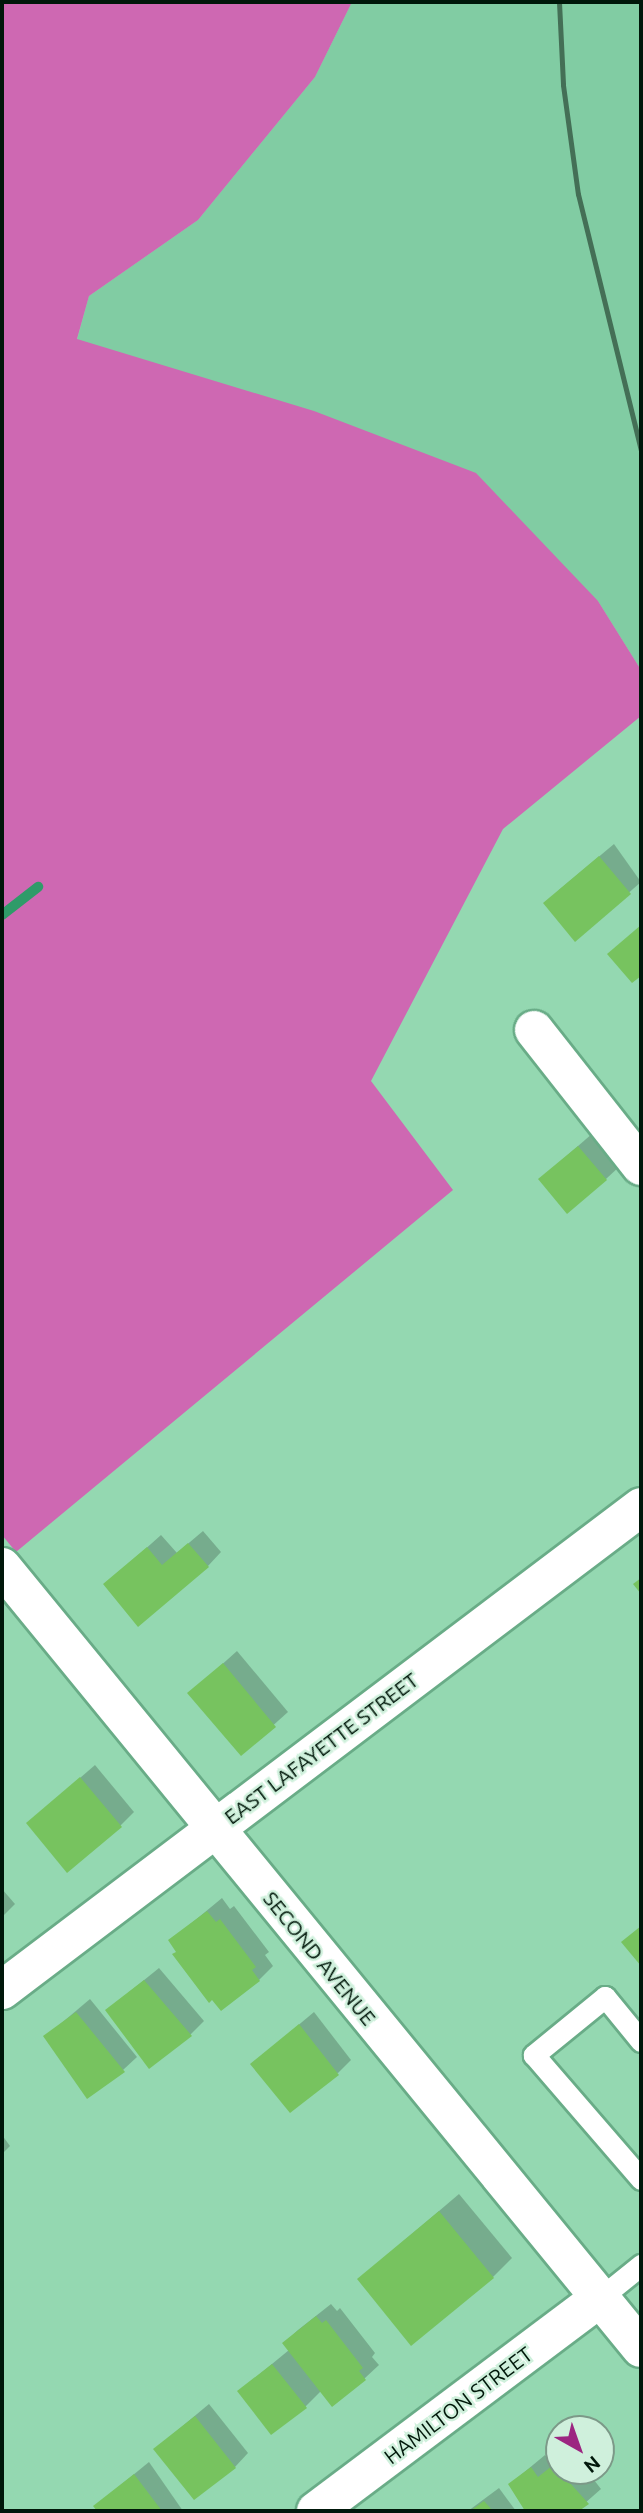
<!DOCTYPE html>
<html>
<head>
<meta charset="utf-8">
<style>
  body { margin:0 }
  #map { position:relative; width:643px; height:2513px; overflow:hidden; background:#94d8b1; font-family:Ubuntu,sans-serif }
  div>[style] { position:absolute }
  .built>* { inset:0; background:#81cca3 }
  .forest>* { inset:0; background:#ce68b2 }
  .shadow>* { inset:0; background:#0003 }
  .stream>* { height:10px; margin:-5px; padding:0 5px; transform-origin:5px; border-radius:5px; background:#2f9b69 }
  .building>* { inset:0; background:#77c35f }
  .roads { filter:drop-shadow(2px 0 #69ac87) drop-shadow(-2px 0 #69ac87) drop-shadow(0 2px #69ac87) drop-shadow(0 -2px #69ac87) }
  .lane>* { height:21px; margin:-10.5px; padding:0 10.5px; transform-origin:10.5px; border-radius:10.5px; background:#fff }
  .street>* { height:38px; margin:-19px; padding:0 19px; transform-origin:19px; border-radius:19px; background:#fff }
  .secondary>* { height:38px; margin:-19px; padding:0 19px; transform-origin:19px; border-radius:19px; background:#fff }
  .rail>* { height:5px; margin:-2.5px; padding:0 2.5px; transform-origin:2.5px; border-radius:2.5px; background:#446f56 }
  span { translate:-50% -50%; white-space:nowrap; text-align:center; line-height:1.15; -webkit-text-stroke:5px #cff0dc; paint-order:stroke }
  .street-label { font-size:21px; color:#00170a }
  .frame { position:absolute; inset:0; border:4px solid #00170a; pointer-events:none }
  .north { position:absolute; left:545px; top:2415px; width:70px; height:70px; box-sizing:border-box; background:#cff0dc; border:2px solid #7c9988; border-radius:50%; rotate:140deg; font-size:19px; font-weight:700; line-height:28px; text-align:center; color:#00170a }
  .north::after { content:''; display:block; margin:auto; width:24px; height:32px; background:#9c2681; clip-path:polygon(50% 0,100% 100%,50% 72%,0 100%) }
</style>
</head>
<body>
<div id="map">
  <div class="built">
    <i style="clip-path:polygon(352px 2px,641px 2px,641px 670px,598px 601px,77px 340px,89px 296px,198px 220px,315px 77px)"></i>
  </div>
  <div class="forest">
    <i style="clip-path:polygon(2px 2px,352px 2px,315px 77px,198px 220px,89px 296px,77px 339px,314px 411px,476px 473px,598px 601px,641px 670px,641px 716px,503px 829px,371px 1081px,453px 1190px,16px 1552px,2px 1535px)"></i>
  </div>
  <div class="shadow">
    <i style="clip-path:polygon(614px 844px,641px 882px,576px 939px,559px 890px)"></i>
    <i style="clip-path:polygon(593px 1133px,620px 1166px,606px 1179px,540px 1179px)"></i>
    <i style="clip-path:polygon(203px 1531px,221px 1552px,208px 1566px,105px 1585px,161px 1535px,177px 1553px)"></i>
    <i style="clip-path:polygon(237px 1651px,288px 1712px,241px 1754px,190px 1693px)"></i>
    <i style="clip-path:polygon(95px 1765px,134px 1812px,120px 1826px,28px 1823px)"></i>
    <i style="clip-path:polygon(2px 1889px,15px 1904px,2px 1917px)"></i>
    <i style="clip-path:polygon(222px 1898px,230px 1909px,234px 1906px,269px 1952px,265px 1955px,273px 1966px,259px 1980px,178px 1951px,170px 1941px)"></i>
    <i style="clip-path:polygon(159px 1968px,204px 2021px,190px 2035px,107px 2010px)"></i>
    <i style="clip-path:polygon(90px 1999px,137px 2057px,123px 2070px,45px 2037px)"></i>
    <i style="clip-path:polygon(314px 2012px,351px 2060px,338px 2073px,252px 2064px)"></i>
    <i style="clip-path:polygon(2px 2135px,10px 2146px,2px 2154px)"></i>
    <i style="clip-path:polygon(459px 2194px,512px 2258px,493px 2277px,359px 2279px)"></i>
    <i style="clip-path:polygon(331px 2304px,337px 2311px,340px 2308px,375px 2353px,372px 2357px,379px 2365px,365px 2378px,332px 2404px,321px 2391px,305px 2407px,239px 2391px,289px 2350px,284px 2343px,298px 2330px)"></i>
    <i style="clip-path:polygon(209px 2404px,248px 2453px,235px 2467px,155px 2449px)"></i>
    <i style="clip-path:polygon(545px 2455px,552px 2464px,559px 2459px,559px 2471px,587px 2471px,601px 2489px,576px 2511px,529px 2511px,510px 2484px)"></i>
    <i style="clip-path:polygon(149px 2462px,183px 2511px,100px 2511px,95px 2506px)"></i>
    <i style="clip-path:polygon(499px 2488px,516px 2511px,468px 2511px)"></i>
  </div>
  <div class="stream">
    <i style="left:2px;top:915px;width:46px;rotate:-37.9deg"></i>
  </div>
  <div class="building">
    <i style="clip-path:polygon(599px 856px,631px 894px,575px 942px,543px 903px)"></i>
    <i style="clip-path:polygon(641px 925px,641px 976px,632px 983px,607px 954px)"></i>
    <i style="clip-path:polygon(578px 1146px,607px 1180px,567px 1214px,538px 1179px)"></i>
    <i style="clip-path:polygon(188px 1543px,209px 1567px,138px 1627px,103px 1584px,147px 1547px,162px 1565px)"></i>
    <i style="clip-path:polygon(641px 1578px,641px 1594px,633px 1584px)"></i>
    <i style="clip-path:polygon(223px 1663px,276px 1727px,241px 1756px,187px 1693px)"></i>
    <i style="clip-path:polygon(80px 1777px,122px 1827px,67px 1873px,26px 1823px)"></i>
    <i style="clip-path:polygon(207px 1911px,216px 1922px,220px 1919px,256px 1967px,252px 1970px,260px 1981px,221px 2011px,212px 2000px,209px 2003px,172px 1954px,176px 1952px,168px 1940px)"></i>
    <i style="clip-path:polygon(641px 1926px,641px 1966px,621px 1942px)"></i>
    <i style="clip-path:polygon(144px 1980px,192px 2036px,149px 2069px,105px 2010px)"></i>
    <i style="clip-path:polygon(76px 2012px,125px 2072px,87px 2099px,43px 2036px)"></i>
    <i style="clip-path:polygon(299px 2024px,339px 2075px,290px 2113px,250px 2064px)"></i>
    <i style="clip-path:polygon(439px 2211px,494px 2278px,411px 2346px,357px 2279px)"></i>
    <i style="clip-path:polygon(316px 2316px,322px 2323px,326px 2320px,363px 2368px,359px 2371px,366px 2380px,332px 2407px,282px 2343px)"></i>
    <i style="clip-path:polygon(272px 2364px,307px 2408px,271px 2435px,237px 2391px)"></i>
    <i style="clip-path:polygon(195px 2416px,236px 2468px,194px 2500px,153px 2449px)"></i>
    <i style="clip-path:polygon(557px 2462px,559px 2471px,589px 2504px,579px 2511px,525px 2511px,508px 2484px,531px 2467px,538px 2477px)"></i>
    <i style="clip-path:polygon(134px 2474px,162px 2511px,97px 2511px,93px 2506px)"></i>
    <i style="clip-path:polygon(484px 2501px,493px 2511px,470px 2511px)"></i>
  </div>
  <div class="roads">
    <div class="lane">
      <i style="left:641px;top:2041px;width:57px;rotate:-129.3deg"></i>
      <i style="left:605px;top:1997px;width:92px;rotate:140.8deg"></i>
      <i style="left:534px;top:2055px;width:164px;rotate:49.2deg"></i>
      <i style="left:600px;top:2298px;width:53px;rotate:-38.8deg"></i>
    </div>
    <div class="street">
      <i style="left:534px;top:1030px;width:173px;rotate:51.8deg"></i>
      <i style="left:2px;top:1567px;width:1009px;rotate:50.71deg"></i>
      <i style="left:316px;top:2511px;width:355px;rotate:-36.9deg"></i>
    </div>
    <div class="secondary">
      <i style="left:2px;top:1990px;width:801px;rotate:-37.08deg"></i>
    </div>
  </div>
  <div class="rail">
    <i style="left:559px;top:2px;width:83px;rotate:87.2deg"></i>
    <i style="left:563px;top:85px;width:110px;rotate:82.2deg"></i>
    <i style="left:578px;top:194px;width:264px;rotate:76.2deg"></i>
  </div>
  <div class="street-label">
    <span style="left:321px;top:1748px;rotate:-37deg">EAST LAFAYETTE STREET</span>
    <span style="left:320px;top:1958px;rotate:51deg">SECOND AVENUE</span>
    <span style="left:458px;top:2405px;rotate:-37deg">HAMILTON STREET</span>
  </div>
  <div class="frame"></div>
  <div class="north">N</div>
</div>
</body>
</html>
